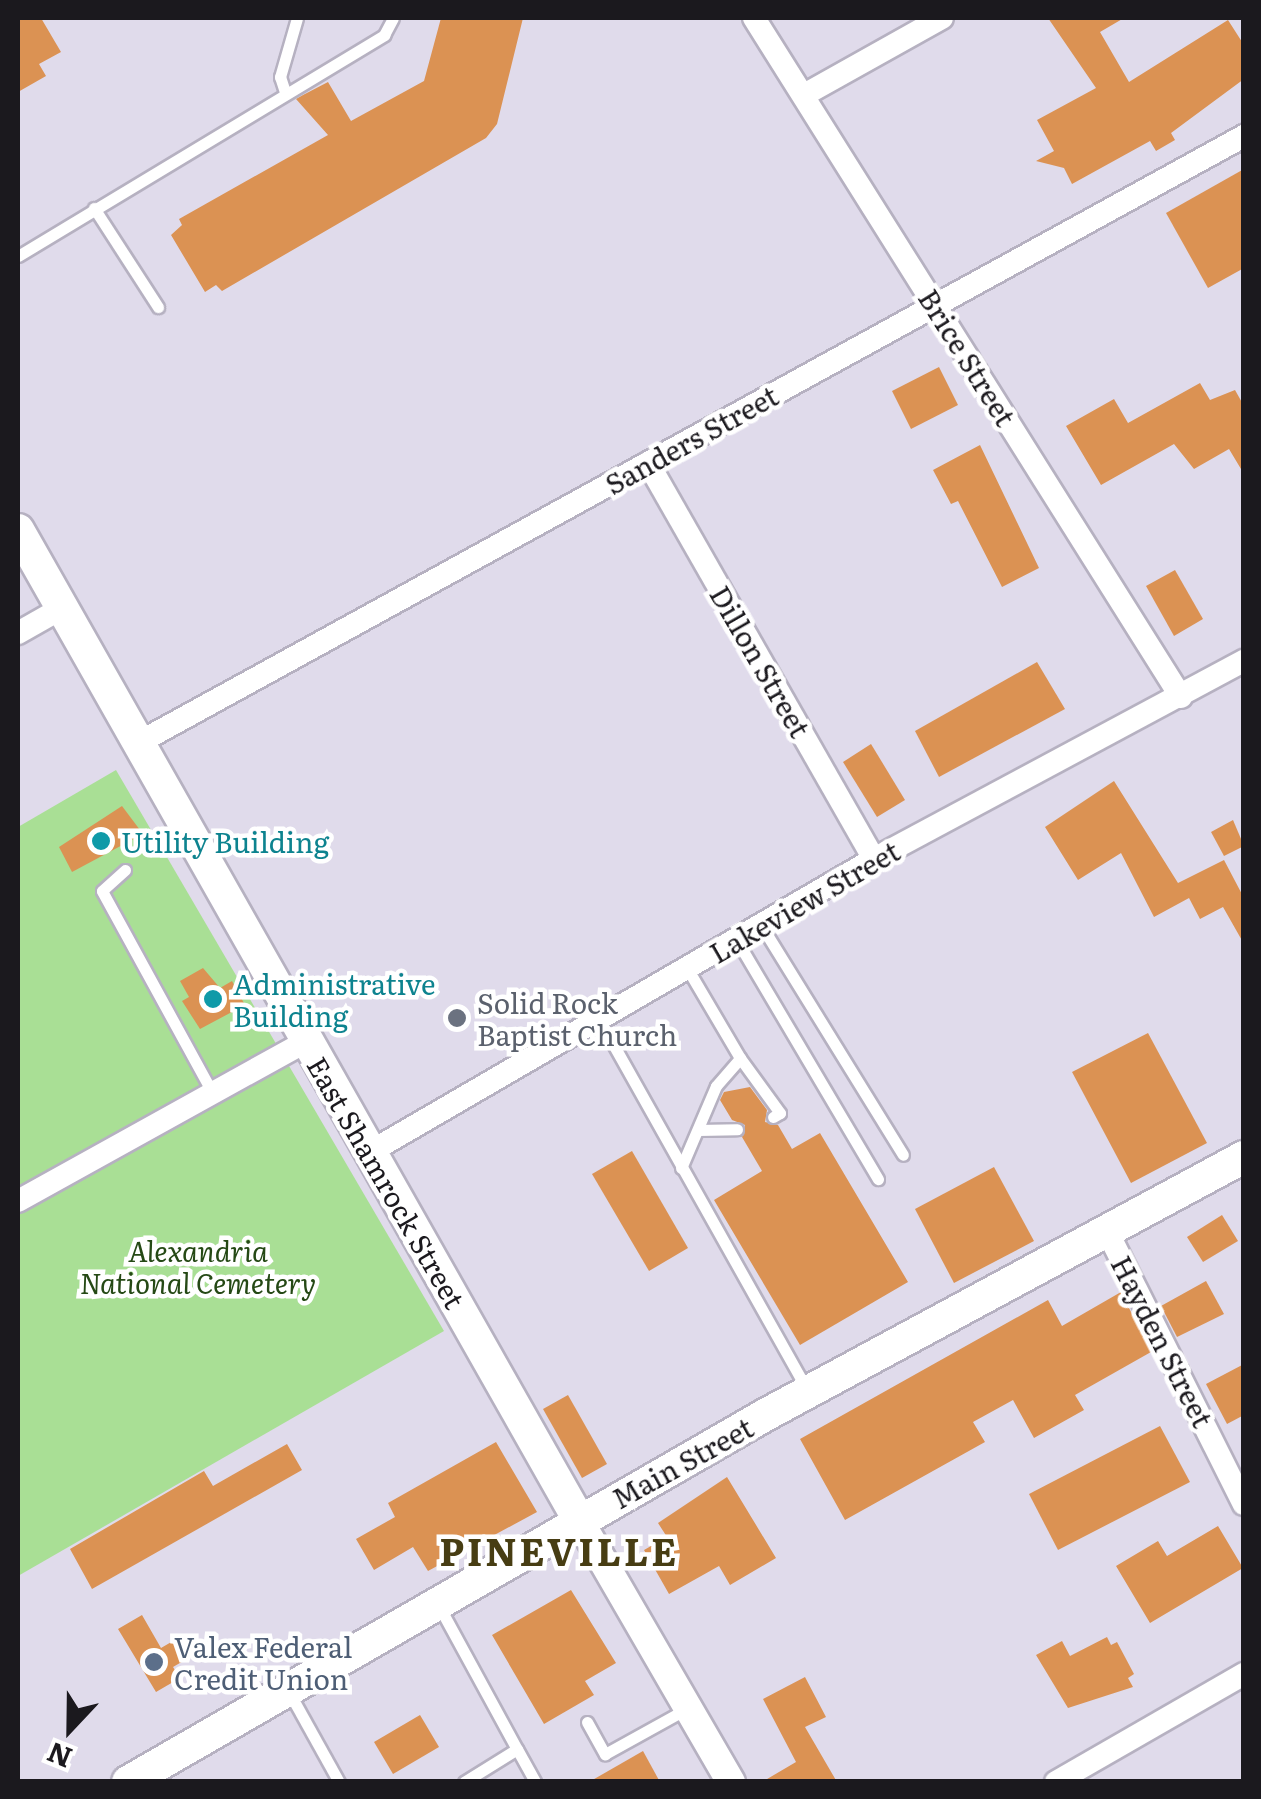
<!DOCTYPE html>
<html>
<head>
<meta charset="utf-8">
<style>
  body { margin:0 }
  #map { position:relative; width:1261px; height:1799px; overflow:hidden; background:#e0dbeb; font-family:Literata,serif }
  div>[style] { position:absolute }
  .green>* { inset:0; background:#a9df95 }
  .building>* { inset:0; background:#db9253 }
  .roads { filter:drop-shadow(2px 0 #b6b1c1) drop-shadow(-2px 0 #b6b1c1) drop-shadow(0 2px #b6b1c1) drop-shadow(0 -2px #b6b1c1) }
  .service>* { height:11px; margin:-5.5px; padding:0 5.5px; transform-origin:5.5px; border-radius:5.5px; background:#fff }
  .minor>* { height:22px; margin:-11px; padding:0 11px; transform-origin:11px; border-radius:11px; background:#fff }
  .tertiary>* { height:28px; margin:-14px; padding:0 14px; transform-origin:14px; border-radius:14px; background:#fff }
  .secondary>* { height:32px; margin:-16px; padding:0 16px; transform-origin:16px; border-radius:16px; background:#fff }
  .dots>* { width:28px; height:28px; translate:-50% -50%; box-sizing:border-box; border:5px solid #fff; border-radius:50% }
  span { translate:-50% -50%; white-space:nowrap; text-align:center; line-height:1.15; -webkit-text-stroke:9px #fff; paint-order:stroke }
  .street-label { font-size:28px; color:#1b191e }
  .culture-label { font-size:28px; color:#0d838f }
  .left { translate:0 -50%; text-align:left }
  .worship-label { font-size:28px; color:#5b616d }
  .park-label { font-size:28px; color:#254915; font-style:italic }
  .service-label { font-size:28px; color:#4e5e75 }
  .district-label { font-size:38px; color:#473d13; font-weight:700; letter-spacing:2.5px }
  .frame { position:absolute; inset:0; border:20px solid #1b191e; pointer-events:none }
  .north { position:absolute; left:20px; top:1679px; width:100px; height:100px; -webkit-text-stroke:8px #fff; paint-order:stroke; rotate:202deg; font-size:28px; font-weight:700; line-height:40px; text-align:center; color:#1b191e }
  .north::after { content:''; display:block; margin:auto; width:35px; height:45px; background:#1b191e; clip-path:polygon(50% 0,100% 100%,50% 72%,0 100%) }
</style>
</head>
<body>
<div id="map">
  <div class="green">
    <i style="clip-path:polygon(116px 770px,444px 1331px,18px 1576px,18px 827px)"></i>
  </div>
  <div class="building">
    <i style="clip-path:polygon(18px 18px,41px 18px,61px 52px,39px 64px,46px 76px,18px 92px)"></i>
    <i style="clip-path:polygon(441px 18px,523px 18px,497px 124px,486px 138px,222px 291px,216px 285px,205px 292px,171px 235px,182px 225px,179px 219px,328px 135px,296px 99px,303px 95px,328px 82px,351px 121px,424px 81px)"></i>
    <i style="clip-path:polygon(1048px 18px,1124px 18px,1100px 32px,1129px 82px,1228px 20px,1244px 45px,1244px 79px,1171px 133px,1175px 140px,1156px 151px,1150px 141px,1072px 184px,1064px 168px,1036px 161px,1054px 151px,1037px 120px,1096px 88px)"></i>
    <i style="clip-path:polygon(1244px 169px,1244px 268px,1208px 288px,1166px 213px)"></i>
    <i style="clip-path:polygon(939px 367px,958px 405px,911px 429px,892px 391px)"></i>
    <i style="clip-path:polygon(1200px 383px,1210px 400px,1235px 390px,1244px 406px,1244px 474px,1229px 449px,1194px 469px,1174px 444px,1101px 485px,1066px 426px,1114px 399px,1128px 423px)"></i>
    <i style="clip-path:polygon(980px 445px,1039px 568px,1002px 587px,958px 501px,951px 504px,933px 470px)"></i>
    <i style="clip-path:polygon(1175px 570px,1203px 619px,1174px 636px,1146px 586px)"></i>
    <i style="clip-path:polygon(1037px 662px,1065px 709px,939px 777px,915px 731px)"></i>
    <i style="clip-path:polygon(871px 744px,905px 800px,877px 817px,843px 762px)"></i>
    <i style="clip-path:polygon(1114px 781px,1178px 883px,1224px 860px,1244px 898px,1244px 944px,1223px 907px,1200px 919px,1189px 898px,1154px 917px,1121px 853px,1078px 880px,1045px 827px)"></i>
    <i style="clip-path:polygon(122px 806px,143px 834px,72px 872px,59px 847px)"></i>
    <i style="clip-path:polygon(1233px 820px,1244px 846px,1224px 856px,1211px 832px)"></i>
    <i style="clip-path:polygon(203px 968px,220px 988px,232px 981px,245px 1005px,200px 1029px,182px 1001px,189px 997px,180px 981px)"></i>
    <i style="clip-path:polygon(1148px 1033px,1207px 1143px,1131px 1183px,1072px 1072px)"></i>
    <i style="clip-path:polygon(750px 1087px,767px 1110px,765px 1122px,778px 1125px,792px 1149px,820px 1133px,908px 1282px,800px 1345px,714px 1200px,762px 1171px,742px 1137px,745px 1125px,732px 1120px,720px 1100px,724px 1092px)"></i>
    <i style="clip-path:polygon(632px 1151px,688px 1248px,649px 1271px,592px 1174px)"></i>
    <i style="clip-path:polygon(994px 1167px,1034px 1241px,954px 1283px,915px 1209px)"></i>
    <i style="clip-path:polygon(1222px 1215px,1238px 1241px,1203px 1262px,1187px 1237px)"></i>
    <i style="clip-path:polygon(1206px 1281px,1224px 1314px,1177px 1337px,1161px 1306px)"></i>
    <i style="clip-path:polygon(1121px 1292px,1151px 1352px,1075px 1395px,1084px 1410px,1034px 1438px,1013px 1400px,973px 1422px,985px 1442px,845px 1520px,800px 1439px,1048px 1300px,1062px 1326px)"></i>
    <i style="clip-path:polygon(1244px 1364px,1244px 1415px,1227px 1424px,1206px 1384px)"></i>
    <i style="clip-path:polygon(568px 1395px,607px 1464px,582px 1478px,543px 1409px)"></i>
    <i style="clip-path:polygon(1160px 1426px,1190px 1482px,1058px 1550px,1029px 1494px)"></i>
    <i style="clip-path:polygon(496px 1442px,537px 1512px,428px 1571px,413px 1547px,374px 1570px,356px 1539px,395px 1517px,388px 1503px)"></i>
    <i style="clip-path:polygon(287px 1444px,302px 1470px,92px 1589px,70px 1549px,204px 1471px,213px 1486px)"></i>
    <i style="clip-path:polygon(727px 1477px,776px 1558px,730px 1585px,719px 1566px,669px 1594px,644px 1550px,667px 1537px,658px 1523px)"></i>
    <i style="clip-path:polygon(1218px 1526px,1243px 1568px,1150px 1623px,1116px 1566px,1158px 1541px,1167px 1556px)"></i>
    <i style="clip-path:polygon(571px 1590px,616px 1663px,585px 1681px,594px 1695px,544px 1724px,492px 1635px)"></i>
    <i style="clip-path:polygon(142px 1615px,161px 1648px,173px 1641px,185px 1660px,173px 1667px,180px 1678px,156px 1692px,118px 1629px)"></i>
    <i style="clip-path:polygon(1107px 1637px,1111px 1645px,1117px 1642px,1134px 1674px,1128px 1678px,1133px 1687px,1068px 1708px,1036px 1655px,1062px 1641px,1070px 1656px)"></i>
    <i style="clip-path:polygon(805px 1677px,826px 1717px,805px 1727px,837px 1782px,762px 1782px,796px 1762px,763px 1699px)"></i>
    <i style="clip-path:polygon(420px 1715px,439px 1747px,393px 1774px,374px 1742px)"></i>
    <i style="clip-path:polygon(643px 1751px,660px 1782px,589px 1782px)"></i>
  </div>
  <div class="roads">
    <div class="service">
      <i style="left:285px;top:92px;width:16px;rotate:-108deg"></i>
      <i style="left:280px;top:77px;width:61px;rotate:-73.9deg"></i>
      <i style="left:94px;top:208px;width:118px;rotate:57.1deg"></i>
      <i style="left:18px;top:256px;width:428px;rotate:-31.1deg"></i>
      <i style="left:384px;top:35px;width:19px;rotate:-62deg"></i>
      <i style="left:125px;top:870px;width:31px;rotate:138deg"></i>
      <i style="left:102px;top:891px;width:229px;rotate:61.3deg"></i>
      <i style="left:761px;top:925px;width:270px;rotate:58.3deg"></i>
      <i style="left:736px;top:939px;width:279px;rotate:59.4deg"></i>
      <i style="left:599px;top:1019px;width:423px;rotate:60.7deg"></i>
      <i style="left:740px;top:1058px;width:68px;rotate:54deg"></i>
      <i style="left:780px;top:1113px;width:8px;rotate:150deg"></i>
      <i style="left:698px;top:1130px;width:39px;rotate:-1deg"></i>
      <i style="left:681px;top:1168px;width:89px;rotate:-66.9deg"></i>
      <i style="left:716px;top:1086px;width:37px;rotate:-49deg"></i>
      <i style="left:740px;top:1058px;width:104px;rotate:-120.5deg"></i>
      <i style="left:440px;top:1608px;width:161px;rotate:61.4deg"></i>
      <i style="left:290px;top:1694px;width:101px;rotate:60.9deg"></i>
      <i style="left:587px;top:1722px;width:37px;rotate:61deg"></i>
      <i style="left:605px;top:1754px;width:95px;rotate:-29deg"></i>
      <i style="left:464px;top:1782px;width:62px;rotate:-31.9deg"></i>
      <i style="left:517px;top:1749px;width:38px;rotate:61deg"></i>
    </div>
    <div class="minor">
      <i style="left:754px;top:18px;width:802px;rotate:57.84deg"></i>
      <i style="left:804px;top:95px;width:158px;rotate:-29.2deg"></i>
      <i style="left:648px;top:463px;width:456px;rotate:60.3deg"></i>
      <i style="left:18px;top:633px;width:51px;rotate:-29.6deg"></i>
      <i style="left:138px;top:743px;width:1262px;rotate:-28.76deg"></i>
      <i style="left:370px;top:1152px;width:583px;rotate:-30.17deg"></i>
      <i style="left:874px;top:859px;width:420px;rotate:-28.2deg"></i>
      <i style="left:18px;top:1201px;width:330px;rotate:-29deg"></i>
      <i style="left:1108px;top:1233px;width:303px;rotate:63.4deg"></i>
      <i style="left:1056px;top:1782px;width:217px;rotate:-29.9deg"></i>
    </div>
    <div class="tertiary">
      <i style="left:579px;top:1520px;width:303px;rotate:59.9deg"></i>
    </div>
    <div class="secondary">
      <i style="left:18px;top:530px;width:1138px;rotate:60.46deg"></i>
      <i style="left:128px;top:1782px;width:737px;rotate:-29.94deg"></i>
      <i style="left:767px;top:1414px;width:542px;rotate:-28.32deg"></i>
    </div>
  </div>
  <div class="dots">
    <i style="left:101px;top:841px;background:#0f9aa8"></i>
    <i style="left:213px;top:999px;background:#0f9aa8"></i>
    <i style="left:457px;top:1018px;background:#6b7280"></i>
    <i style="left:154px;top:1662px;background:#5c6f8a"></i>
  </div>
  <div class="street-label">
    <span style="left:968px;top:357px;rotate:58deg">Brice Street</span>
    <span style="left:691px;top:439px;rotate:-29deg">Sanders Street</span>
    <span style="left:761px;top:661px;rotate:60deg">Dillon Street</span>
    <span style="left:804px;top:901px;rotate:-30deg">Lakeview Street</span>
    <span style="left:387px;top:1182px;rotate:60deg">East Shamrock Street</span>
    <span style="left:1163px;top:1341px;rotate:63deg">Hayden Street</span>
    <span style="left:682px;top:1462px;rotate:-29deg">Main Street</span>
  </div>
  <div class="culture-label">
    <span class="left" style="left:121px;top:841px">Utility Building</span>
    <span class="left" style="left:233px;top:999px">Administrative<br>Building</span>
  </div>
  <div class="worship-label">
    <span class="left" style="left:477px;top:1018px">Solid Rock<br>Baptist Church</span>
  </div>
  <div class="park-label">
    <span style="left:198px;top:1266px">Alexandria<br>National Cemetery</span>
  </div>
  <div class="service-label">
    <span class="left" style="left:174px;top:1662px">Valex Federal<br>Credit Union</span>
  </div>
  <div class="district-label">
    <span style="left:559px;top:1550px">PINEVILLE</span>
  </div>
  <div class="frame"></div>
  <div class="north">N</div>
</div>
</body>
</html>
